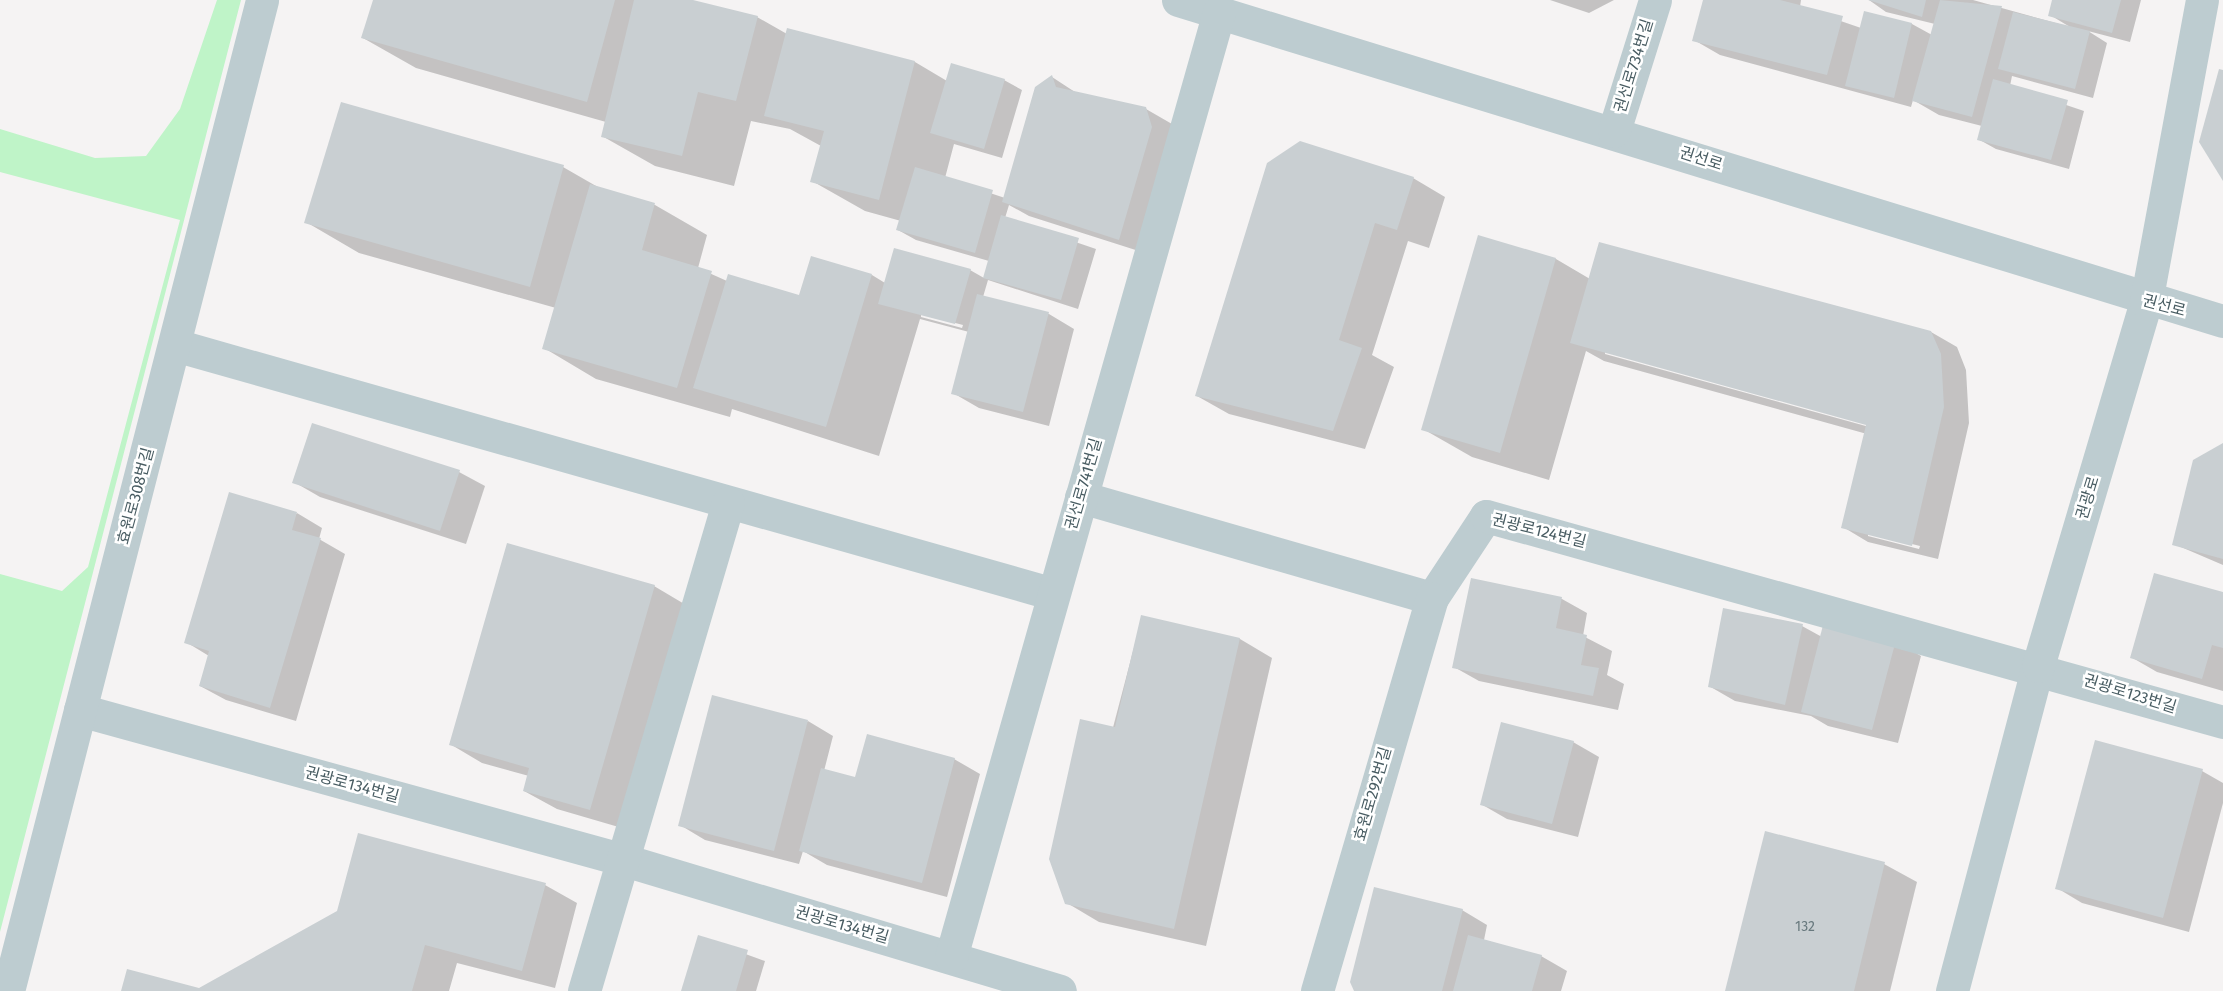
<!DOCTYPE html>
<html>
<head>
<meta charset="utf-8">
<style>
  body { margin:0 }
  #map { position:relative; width:2223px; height:991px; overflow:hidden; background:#f5f3f3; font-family:"Fira Sans","Noto Sans KR",sans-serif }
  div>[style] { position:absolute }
  .green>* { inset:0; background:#bff4c8 }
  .shadow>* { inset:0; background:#0003 }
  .building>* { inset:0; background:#c9cfd2 }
  .minor>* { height:33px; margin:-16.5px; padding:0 16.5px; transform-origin:16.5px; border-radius:16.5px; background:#bdccd0 }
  span { translate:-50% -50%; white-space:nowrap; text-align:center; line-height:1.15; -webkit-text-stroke:5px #fff; paint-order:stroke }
  .number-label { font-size:14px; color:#68797e }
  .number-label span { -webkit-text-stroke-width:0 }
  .street-label { font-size:16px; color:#485c62 }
</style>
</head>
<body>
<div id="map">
  <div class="green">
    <i style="clip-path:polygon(217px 0,241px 0,0 932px,0 574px,62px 591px,88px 567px,180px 220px,0 172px,0 129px,95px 158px,146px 156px,180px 109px)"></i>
  </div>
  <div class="shadow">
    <i style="clip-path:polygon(evenodd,374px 0,687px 0,757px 17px,787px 34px,788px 30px,915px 62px,947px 81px,1004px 80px,1022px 90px,1002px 158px,954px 144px,945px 178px,1005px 198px,1052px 77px,1078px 94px,1146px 109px,1172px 124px,1145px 253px,1029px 216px,1009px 205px,1005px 218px,1096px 249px,1078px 309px,988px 280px,983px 297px,1049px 314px,1074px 329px,1049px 426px,979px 408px,953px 393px,969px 332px,920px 319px,879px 456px,732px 409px,730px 417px,596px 379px,544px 348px,556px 308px,359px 253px,306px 222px,563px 167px,603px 190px,655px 205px,707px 235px,698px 268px,727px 281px,800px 297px,872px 275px,885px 283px,970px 270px,984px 278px,989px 261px,916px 240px,898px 230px,901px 221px,865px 211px,812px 181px,821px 146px,790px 129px,751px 121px,734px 186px,655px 166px,602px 136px,606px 122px,416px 68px,363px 38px,374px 0,921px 314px,963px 325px,962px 328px,921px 317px,921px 314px)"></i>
    <i style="clip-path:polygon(1550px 0,1614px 0,1589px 13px)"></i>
    <i style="clip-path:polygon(1704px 0,1801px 0,1800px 7px,1861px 28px,1865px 12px,1912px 24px,1932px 35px,1935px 24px,1886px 12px,1869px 0,1973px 0,2070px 27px,2050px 15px,2054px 0,2141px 0,2130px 42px,2088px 31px,2107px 43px,2093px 98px,2012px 76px,2010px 86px,2084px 111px,2069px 169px,1996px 149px,1978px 139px,1982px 126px,1939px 115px,1913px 100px,1911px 107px,1720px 55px,1694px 40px)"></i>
    <i style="clip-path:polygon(1413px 178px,1445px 197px,1429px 248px,1408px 241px,1372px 355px,1394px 367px,1365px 449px,1229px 414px,1197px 396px)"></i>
    <i style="clip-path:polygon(evenodd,1479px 237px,1556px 259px,1590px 279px,1931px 332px,1957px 347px,1966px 370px,1969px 423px,1938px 559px,1868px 542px,1843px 527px,1867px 434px,1604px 361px,1586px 351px,1549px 480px,1472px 457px,1423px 429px,1479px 237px,1605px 351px,1873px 426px,1873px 428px,1605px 354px,1605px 351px,1479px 237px,1868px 533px,1920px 546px,1919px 549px,1868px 536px,1868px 533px)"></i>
    <i style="clip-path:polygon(2223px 444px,2223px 565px,2174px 544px)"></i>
    <i style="clip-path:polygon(459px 472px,485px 486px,466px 544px,320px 497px,294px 482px)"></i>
    <i style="clip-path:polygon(297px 513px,322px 528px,319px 539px,345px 554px,296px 721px,226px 700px,200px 686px,209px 656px,186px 642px)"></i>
    <i style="clip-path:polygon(1472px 580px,1562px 599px,1587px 613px,1583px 636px,1612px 651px,1607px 675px,1624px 684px,1618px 710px,1479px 681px,1454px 667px)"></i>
    <i style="clip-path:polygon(654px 586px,686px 605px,622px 828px,557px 809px,524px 791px,529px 776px,482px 763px,450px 744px)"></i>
    <i style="clip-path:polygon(2223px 594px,2223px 691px,2157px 672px,2131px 657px)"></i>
    <i style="clip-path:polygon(1142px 617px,1240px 639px,1272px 658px,1206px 946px,1099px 922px,1067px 903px)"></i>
    <i style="clip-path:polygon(1802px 626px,1822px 637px,1895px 641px,1921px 656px,1898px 743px,1828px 726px,1811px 716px,1735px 701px,1709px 686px)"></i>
    <i style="clip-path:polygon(808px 721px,833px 736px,824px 771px,857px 779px,954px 759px,980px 774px,947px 897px,827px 865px,803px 851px,799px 864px,705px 840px,680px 825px)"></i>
    <i style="clip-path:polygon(1573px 742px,1599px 757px,1578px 837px,1507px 819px,1481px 804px)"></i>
    <i style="clip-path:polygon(2202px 771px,2223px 783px,2223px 803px,2189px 932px,2082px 903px,2057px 888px)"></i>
    <i style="clip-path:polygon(1884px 864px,1917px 882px,1890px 991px,1727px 991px)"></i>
    <i style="clip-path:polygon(545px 885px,577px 903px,555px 988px,457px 963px,449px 991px,122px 991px,199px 989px,338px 912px)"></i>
    <i style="clip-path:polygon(1462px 910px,1487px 925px,1484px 940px,1541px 956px,1567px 971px,1561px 991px,1355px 991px)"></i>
    <i style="clip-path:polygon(699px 937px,765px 961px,756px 991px,682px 991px)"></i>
  </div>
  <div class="building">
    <i style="clip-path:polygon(373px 0,615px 0,587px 102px,361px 38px)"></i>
    <i style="clip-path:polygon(634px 0,693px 0,758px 16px,736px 101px,698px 92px,682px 156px,601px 137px)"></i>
    <i style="clip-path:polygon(1703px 0,1780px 0,1843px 16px,1827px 75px,1692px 41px)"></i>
    <i style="clip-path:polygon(1868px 0,1926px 0,1922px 17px)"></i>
    <i style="clip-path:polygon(1940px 0,2002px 6px,1972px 117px,1912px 101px)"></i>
    <i style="clip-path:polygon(2052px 0,2121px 0,2112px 33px,2048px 16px)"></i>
    <i style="clip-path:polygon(1864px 11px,1912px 23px,1894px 98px,1845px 86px)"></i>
    <i style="clip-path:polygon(2013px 12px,2090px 31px,2075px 89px,1998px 69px)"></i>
    <i style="clip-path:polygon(787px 28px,915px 61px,879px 200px,810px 182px,824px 131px,764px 116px)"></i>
    <i style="clip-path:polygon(951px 63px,1005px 79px,984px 149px,930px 133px)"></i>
    <i style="clip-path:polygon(2219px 69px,2223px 70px,2223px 181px,2199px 142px)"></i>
    <i style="clip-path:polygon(1052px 75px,1056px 87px,1146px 107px,1152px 127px,1119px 240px,1002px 202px,1035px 87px)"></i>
    <i style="clip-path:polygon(1993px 79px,2068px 100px,2051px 160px,1977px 140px)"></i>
    <i style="clip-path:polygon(341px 102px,564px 165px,530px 287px,304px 223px)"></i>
    <i style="clip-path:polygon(1300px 141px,1414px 177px,1397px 230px,1375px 223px,1339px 340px,1362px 348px,1333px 431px,1195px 396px,1267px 163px)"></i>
    <i style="clip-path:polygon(915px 167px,993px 190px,975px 253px,896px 230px)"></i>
    <i style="clip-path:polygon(590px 184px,655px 203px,642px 250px,712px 271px,677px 388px,542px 349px)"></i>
    <i style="clip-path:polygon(1001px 215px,1079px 238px,1061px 300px,983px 278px)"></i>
    <i style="clip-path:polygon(1478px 235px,1556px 258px,1500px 453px,1421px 430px)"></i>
    <i style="clip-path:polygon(1599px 242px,1931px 331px,1941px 354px,1944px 407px,1912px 546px,1841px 528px,1866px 425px,1570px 343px)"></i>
    <i style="clip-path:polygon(894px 248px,971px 269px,955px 324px,878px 304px)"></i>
    <i style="clip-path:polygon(811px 256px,872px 274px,826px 427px,693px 388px,728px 274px,799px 295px)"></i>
    <i style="clip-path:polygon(977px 294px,1049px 312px,1023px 412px,951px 394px)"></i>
    <i style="clip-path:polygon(312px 423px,460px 470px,440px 531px,292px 483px)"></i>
    <i style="clip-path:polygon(2223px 443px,2223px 559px,2172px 545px,2193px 460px)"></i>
    <i style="clip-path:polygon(229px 492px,297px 512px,292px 530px,321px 538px,270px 708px,199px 686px,209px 651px,184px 643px)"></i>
    <i style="clip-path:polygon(507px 543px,655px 585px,590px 810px,523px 791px,529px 768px,449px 745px)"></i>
    <i style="clip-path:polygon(2154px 573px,2223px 592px,2223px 648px,2212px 645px,2202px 679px,2130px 658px)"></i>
    <i style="clip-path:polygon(1471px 578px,1562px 597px,1556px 628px,1587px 635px,1581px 665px,1599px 668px,1593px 696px,1452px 668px)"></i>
    <i style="clip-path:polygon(1723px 608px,1803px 624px,1785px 705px,1708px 687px)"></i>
    <i style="clip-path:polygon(1141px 615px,1240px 638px,1174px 929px,1065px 904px,1049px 859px,1080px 719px,1115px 727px)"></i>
    <i style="clip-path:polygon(1824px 621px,1896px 640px,1872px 730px,1801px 712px)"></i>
    <i style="clip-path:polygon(712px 695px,808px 720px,774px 851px,678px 826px)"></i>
    <i style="clip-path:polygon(1501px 722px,1574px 741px,1552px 824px,1480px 805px)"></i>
    <i style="clip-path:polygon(867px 734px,955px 758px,922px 883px,799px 851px,821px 768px,855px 777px)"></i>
    <i style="clip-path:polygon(2095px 740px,2203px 769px,2163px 918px,2055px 889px)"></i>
    <i style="clip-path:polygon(1765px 831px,1885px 862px,1854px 991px,1725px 991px)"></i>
    <i style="clip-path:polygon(358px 833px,546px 883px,522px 971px,425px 945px,412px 991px,121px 991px,127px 969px,199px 988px,337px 911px)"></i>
    <i style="clip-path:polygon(1374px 887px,1463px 909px,1442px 991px,1354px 991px,1350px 982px)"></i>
    <i style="clip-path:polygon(698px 935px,748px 950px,736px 991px,681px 991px)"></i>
    <i style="clip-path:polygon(1468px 935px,1542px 955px,1532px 991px,1453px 991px)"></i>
  </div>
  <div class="minor">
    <i style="left:1178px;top:0;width:1093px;rotate:17.08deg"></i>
    <i style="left:1614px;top:131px;width:137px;rotate:-72.6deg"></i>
    <i style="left:175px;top:345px;width:909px;rotate:15.82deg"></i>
    <i style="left:1081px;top:497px;width:365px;rotate:16.1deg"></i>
    <i style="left:1432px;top:598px;width:98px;rotate:-56.6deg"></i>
    <i style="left:1486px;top:516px;width:765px;rotate:15.62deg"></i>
    <i style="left:80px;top:710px;width:564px;rotate:15.42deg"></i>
    <i style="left:624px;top:860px;width:455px;rotate:16.7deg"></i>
    <i style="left:951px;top:957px;width:982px;rotate:-74.17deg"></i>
    <i style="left:8px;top:991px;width:1023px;rotate:-75.62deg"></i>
    <i style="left:584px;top:991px;width:509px;rotate:-73.56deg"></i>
    <i style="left:1317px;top:991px;width:409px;rotate:-73.7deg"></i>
    <i style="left:1952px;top:991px;width:336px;rotate:-75.2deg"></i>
    <i style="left:2038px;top:666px;width:380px;rotate:-73.5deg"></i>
    <i style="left:2146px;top:302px;width:307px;rotate:-79.5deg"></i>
  </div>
  <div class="number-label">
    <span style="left:1805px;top:927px">132</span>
  </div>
  <div class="street-label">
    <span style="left:1634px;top:66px;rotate:-73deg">권선로734번길</span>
    <span style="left:1701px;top:159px;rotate:18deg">권선로</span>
    <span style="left:2164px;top:306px;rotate:15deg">권선로</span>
    <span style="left:1084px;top:484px;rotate:-74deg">권선로741번길</span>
    <span style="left:136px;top:496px;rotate:-75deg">효원로308번길</span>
    <span style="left:2088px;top:498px;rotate:-73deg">권광로</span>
    <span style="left:1539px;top:531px;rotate:14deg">권광로124번길</span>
    <span style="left:2130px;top:694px;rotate:17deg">권광로123번길</span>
    <span style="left:352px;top:785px;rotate:15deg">권광로134번길</span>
    <span style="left:1373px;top:794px;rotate:-74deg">효원로292번길</span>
    <span style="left:842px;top:925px;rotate:16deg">권광로134번길</span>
  </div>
</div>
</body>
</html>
